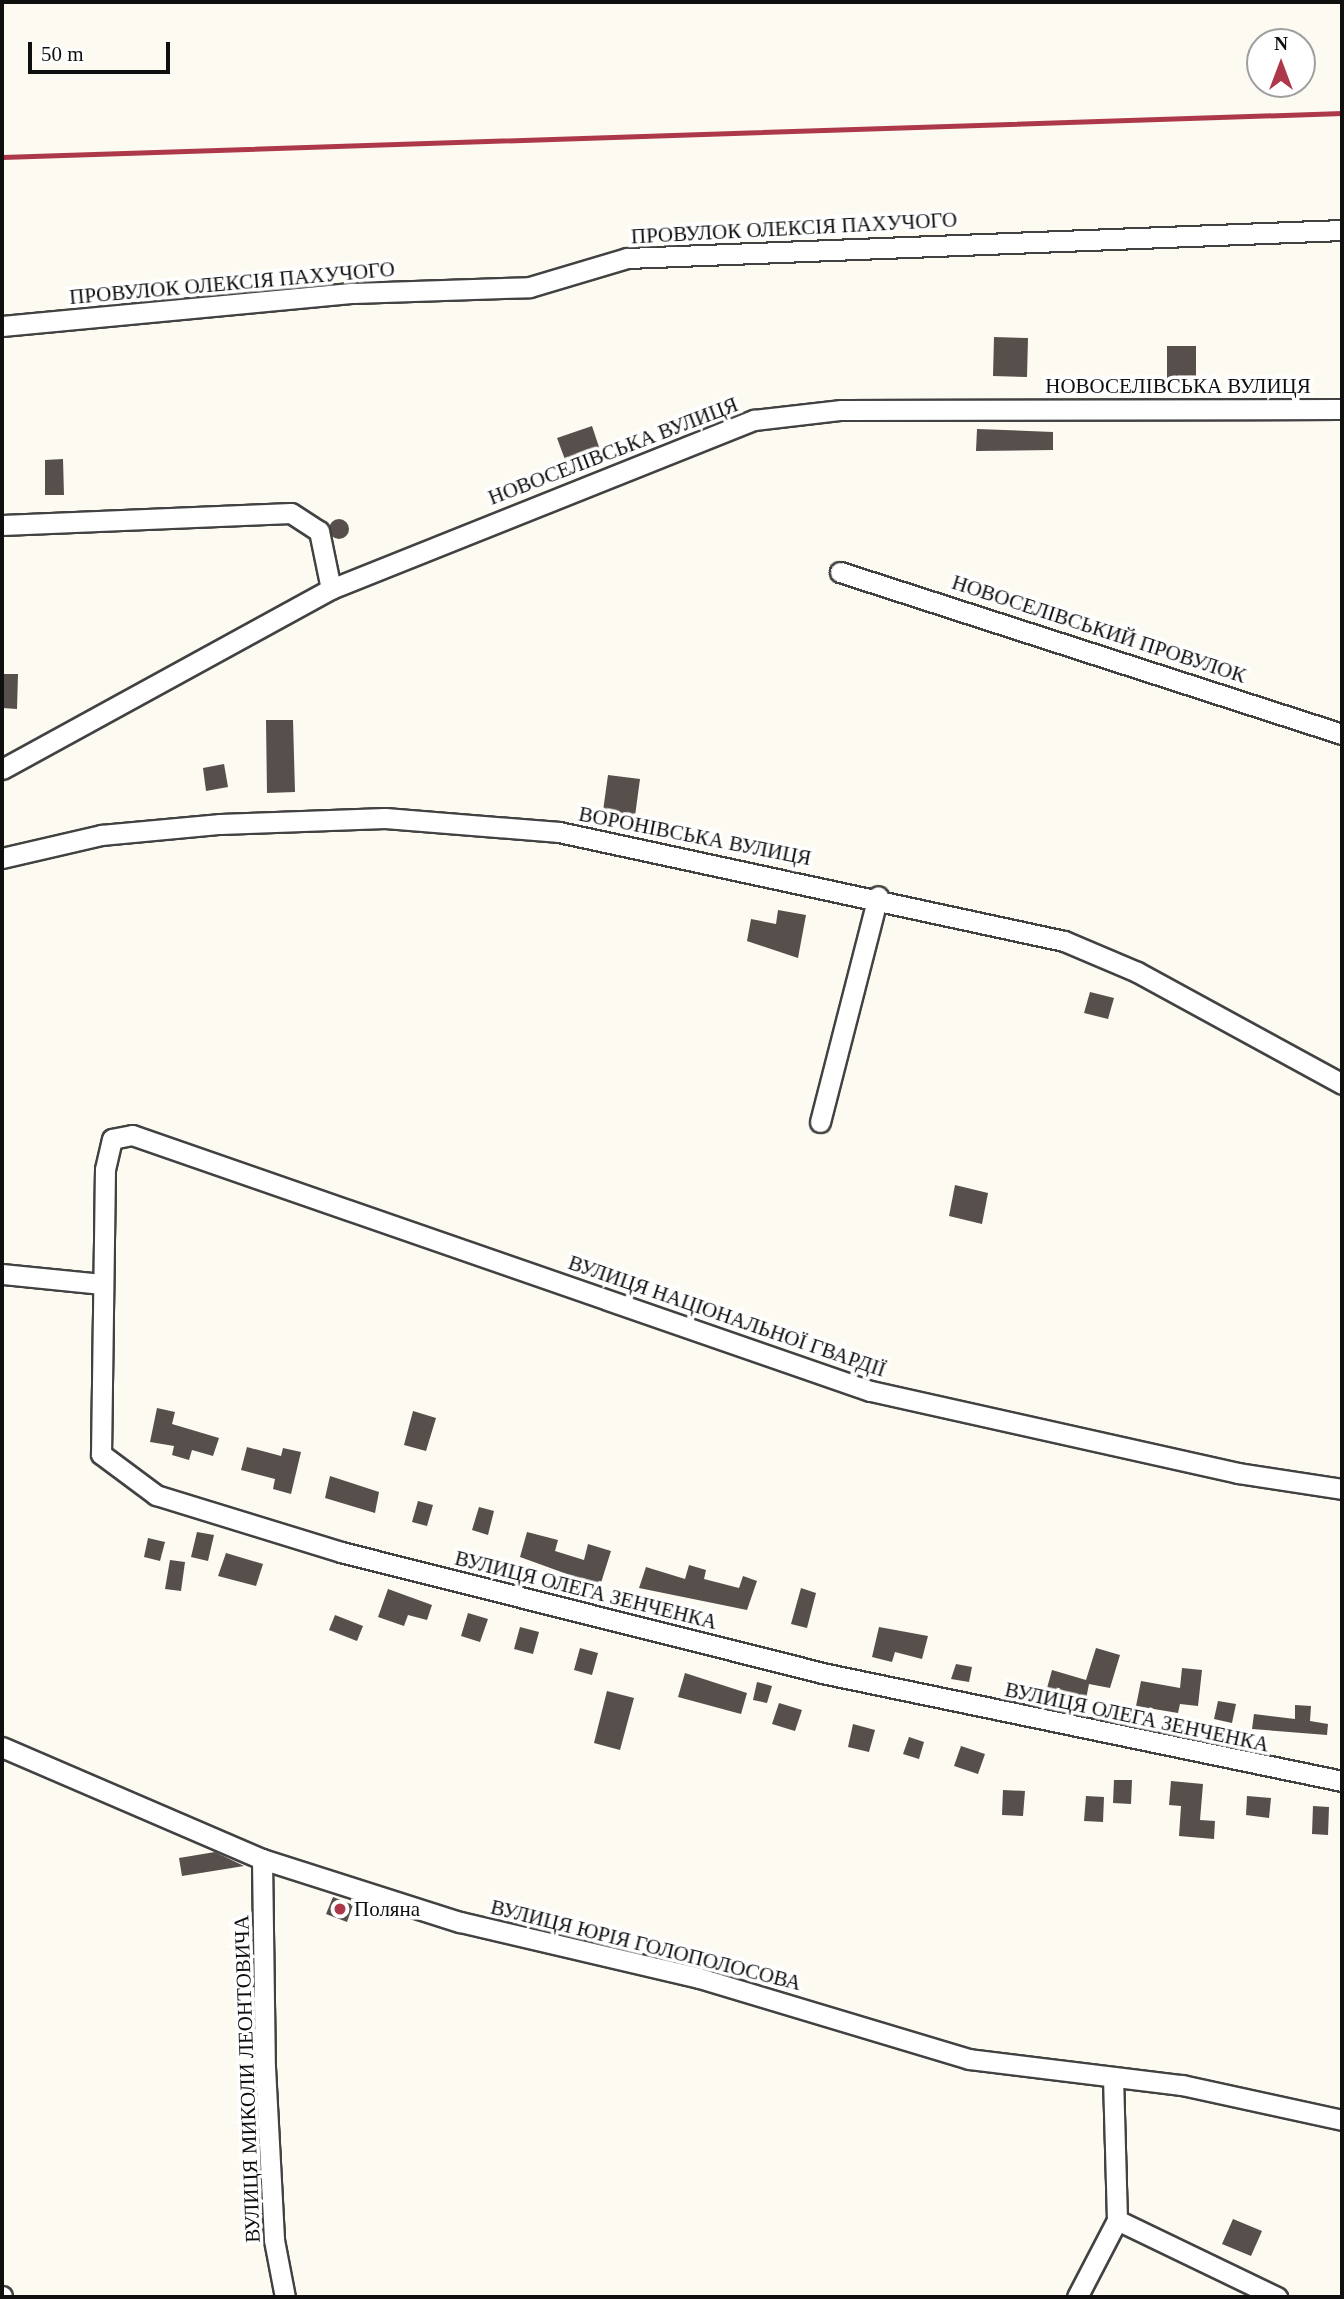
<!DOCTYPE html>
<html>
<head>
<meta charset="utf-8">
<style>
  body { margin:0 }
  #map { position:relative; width:1344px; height:2299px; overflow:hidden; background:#fdfaf2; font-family:Georgia,serif }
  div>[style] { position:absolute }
  .building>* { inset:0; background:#564f4c }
  .round { border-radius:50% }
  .roads { filter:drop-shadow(2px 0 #424242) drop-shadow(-2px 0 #424242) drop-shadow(0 2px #424242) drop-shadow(0 -2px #424242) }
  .minor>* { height:19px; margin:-9.5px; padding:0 9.5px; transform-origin:9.5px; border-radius:9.5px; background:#fff }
  .rail>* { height:5px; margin:-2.5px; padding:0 2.5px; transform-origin:2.5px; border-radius:2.5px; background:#ad3849 }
  .dots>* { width:19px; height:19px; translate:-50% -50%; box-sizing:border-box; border:4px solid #fff; border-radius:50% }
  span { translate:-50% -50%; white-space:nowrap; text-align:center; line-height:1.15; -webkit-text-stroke:7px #fff; paint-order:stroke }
  .street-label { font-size:21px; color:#0f0f0f }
  .poi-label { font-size:21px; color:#0f0f0f }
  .left { translate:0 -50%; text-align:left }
  .frame { position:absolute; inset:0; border:4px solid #0f0f0f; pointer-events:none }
  .north { position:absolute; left:1246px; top:28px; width:70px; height:70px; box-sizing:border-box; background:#fff; border:2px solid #9f9f9f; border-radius:50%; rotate:0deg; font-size:19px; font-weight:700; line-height:28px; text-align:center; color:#0f0f0f }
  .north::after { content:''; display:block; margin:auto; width:24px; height:32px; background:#ad3849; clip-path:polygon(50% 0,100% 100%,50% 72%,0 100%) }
  .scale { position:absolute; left:28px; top:42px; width:142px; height:32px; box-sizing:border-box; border:4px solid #0f0f0f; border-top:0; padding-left:9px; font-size:21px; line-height:24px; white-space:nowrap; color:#0f0f0f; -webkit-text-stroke:5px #fff; paint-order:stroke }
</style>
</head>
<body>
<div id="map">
  <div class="building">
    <i style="clip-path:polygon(994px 337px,1028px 338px,1027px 377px,993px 376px)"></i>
    <i style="clip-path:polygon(1167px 346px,1196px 346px,1196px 381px,1167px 381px)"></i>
    <i style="clip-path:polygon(592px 426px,601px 453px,567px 465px,557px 438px)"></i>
    <i style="clip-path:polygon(977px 429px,1053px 432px,1053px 450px,976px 451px)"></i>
    <i style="clip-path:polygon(63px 459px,64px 495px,45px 495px,45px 460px)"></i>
    <i class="round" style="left:329px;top:519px;width:20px;height:20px"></i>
    <i style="clip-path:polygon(2px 674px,18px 674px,17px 709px,2px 708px)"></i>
    <i style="clip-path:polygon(266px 720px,293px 720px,295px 792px,267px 793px)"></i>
    <i style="clip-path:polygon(224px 764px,228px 787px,206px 791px,203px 768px)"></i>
    <i style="clip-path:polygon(608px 775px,640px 779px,635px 816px,603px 811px)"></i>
    <i style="clip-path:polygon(778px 910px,806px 915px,798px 958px,747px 941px,751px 919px,776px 924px)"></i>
    <i style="clip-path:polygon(1090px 992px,1114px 998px,1108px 1019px,1084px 1013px)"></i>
    <i style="clip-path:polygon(955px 1185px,988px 1193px,982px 1224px,949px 1216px)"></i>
    <i style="clip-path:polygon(157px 1408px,175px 1412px,172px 1424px,219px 1438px,213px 1456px,192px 1450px,189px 1460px,172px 1455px,174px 1446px,150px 1442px)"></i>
    <i style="clip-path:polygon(413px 1411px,436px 1418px,426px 1451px,404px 1445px)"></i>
    <i style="clip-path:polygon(247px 1447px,281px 1456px,283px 1448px,301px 1452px,291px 1494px,273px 1489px,275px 1479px,241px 1470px)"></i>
    <i style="clip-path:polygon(330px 1476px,379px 1492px,375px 1513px,325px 1498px)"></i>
    <i style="clip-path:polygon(418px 1501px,433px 1505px,427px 1526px,412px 1522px)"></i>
    <i style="clip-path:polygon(479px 1507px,494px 1511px,488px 1535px,472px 1530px)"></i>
    <i style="clip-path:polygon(197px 1532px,214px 1535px,208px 1561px,191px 1557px)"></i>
    <i style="clip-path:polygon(527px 1532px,558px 1540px,555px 1551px,584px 1560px,588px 1544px,611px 1551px,600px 1586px,520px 1557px)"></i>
    <i style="clip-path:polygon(148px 1538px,165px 1542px,160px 1561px,144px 1557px)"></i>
    <i style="clip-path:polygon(226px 1553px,263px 1564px,256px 1586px,218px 1576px)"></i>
    <i style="clip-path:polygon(170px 1560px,185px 1562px,181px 1591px,165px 1589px)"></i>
    <i style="clip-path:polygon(689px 1565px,706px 1570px,704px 1579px,739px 1588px,743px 1576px,757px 1581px,747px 1610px,639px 1588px,646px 1567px,685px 1579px)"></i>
    <i style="clip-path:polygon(801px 1588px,816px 1593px,807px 1628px,791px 1624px)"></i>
    <i style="clip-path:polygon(388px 1589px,432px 1605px,427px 1620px,408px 1615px,404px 1626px,378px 1617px)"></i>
    <i style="clip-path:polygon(468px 1613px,488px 1619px,480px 1642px,461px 1636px)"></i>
    <i style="clip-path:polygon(335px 1615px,363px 1626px,357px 1641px,329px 1630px)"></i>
    <i style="clip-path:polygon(520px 1627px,539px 1632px,533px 1654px,514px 1649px)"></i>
    <i style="clip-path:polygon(879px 1627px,928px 1636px,922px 1659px,895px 1652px,892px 1662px,872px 1657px)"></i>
    <i style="clip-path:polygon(580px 1648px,598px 1653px,592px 1675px,574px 1670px)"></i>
    <i style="clip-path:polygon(1096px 1648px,1120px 1655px,1110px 1688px,1089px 1684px,1086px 1699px,1047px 1688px,1052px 1670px,1086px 1680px)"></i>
    <i style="clip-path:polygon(956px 1664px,972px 1667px,969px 1682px,951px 1679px)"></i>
    <i style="clip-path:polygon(1182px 1668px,1202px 1670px,1198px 1706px,1180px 1704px,1178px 1713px,1136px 1706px,1141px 1681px,1180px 1688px)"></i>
    <i style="clip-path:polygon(685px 1673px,747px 1693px,741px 1714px,678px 1697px)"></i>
    <i style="clip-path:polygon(757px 1682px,772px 1686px,767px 1703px,753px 1700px)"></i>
    <i style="clip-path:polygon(607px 1691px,634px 1698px,620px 1750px,594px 1743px)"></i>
    <i style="clip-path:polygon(1218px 1701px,1236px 1704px,1232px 1723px,1214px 1719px)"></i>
    <i style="clip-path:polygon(779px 1703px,802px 1710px,795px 1731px,772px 1724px)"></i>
    <i style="clip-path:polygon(1295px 1705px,1311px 1706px,1310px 1721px,1328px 1724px,1327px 1735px,1252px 1729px,1254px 1714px,1295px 1719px)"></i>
    <i style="clip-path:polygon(853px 1724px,875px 1730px,869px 1752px,848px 1747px)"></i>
    <i style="clip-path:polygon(909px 1737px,924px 1742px,919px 1759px,903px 1754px)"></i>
    <i style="clip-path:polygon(961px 1746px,985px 1754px,978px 1774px,954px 1766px)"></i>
    <i style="clip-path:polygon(1114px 1780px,1132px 1780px,1131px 1804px,1113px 1803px)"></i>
    <i style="clip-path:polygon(1171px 1781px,1203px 1784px,1200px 1820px,1215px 1821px,1214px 1839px,1179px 1836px,1181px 1806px,1169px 1805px)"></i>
    <i style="clip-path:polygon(1003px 1790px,1025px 1791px,1023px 1816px,1002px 1815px)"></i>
    <i style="clip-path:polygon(1086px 1796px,1104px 1797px,1103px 1822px,1084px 1821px)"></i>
    <i style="clip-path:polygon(1247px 1796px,1271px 1798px,1269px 1818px,1246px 1815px)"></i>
    <i style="clip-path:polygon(1313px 1806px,1329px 1807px,1328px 1835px,1312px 1834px)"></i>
    <i style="clip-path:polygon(215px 1852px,244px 1866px,182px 1876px,179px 1858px)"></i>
    <i style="clip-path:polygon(333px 1897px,353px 1905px,347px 1922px,326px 1914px)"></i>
    <i style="clip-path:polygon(1233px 2219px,1262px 2231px,1251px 2256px,1222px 2244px)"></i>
  </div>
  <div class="roads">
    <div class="minor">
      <i style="left:2px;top:326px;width:353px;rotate:-5.4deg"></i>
      <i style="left:353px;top:293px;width:177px;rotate:-1.9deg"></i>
      <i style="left:530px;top:287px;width:101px;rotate:-16.6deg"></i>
      <i style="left:627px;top:258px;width:716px;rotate:-2.24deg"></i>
      <i style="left:2px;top:525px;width:289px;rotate:-2.4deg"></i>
      <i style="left:291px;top:513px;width:33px;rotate:33deg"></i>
      <i style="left:319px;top:531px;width:59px;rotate:78.3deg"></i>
      <i style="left:840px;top:572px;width:527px;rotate:17.89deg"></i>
      <i style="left:2px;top:769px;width:375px;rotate:-28.7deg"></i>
      <i style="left:331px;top:589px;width:456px;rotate:-21.8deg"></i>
      <i style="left:754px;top:420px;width:88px;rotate:-6.6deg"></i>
      <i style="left:841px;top:410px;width:501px;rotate:-0.11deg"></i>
      <i style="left:2px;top:858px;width:102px;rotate:-13.1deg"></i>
      <i style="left:101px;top:835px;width:120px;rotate:-5.3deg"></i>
      <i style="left:220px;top:824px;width:165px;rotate:-2.1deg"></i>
      <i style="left:385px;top:818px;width:175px;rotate:4.6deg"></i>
      <i style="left:559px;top:832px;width:517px;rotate:12.18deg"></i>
      <i style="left:1064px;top:941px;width:79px;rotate:23deg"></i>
      <i style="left:1137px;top:972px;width:234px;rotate:28.6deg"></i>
      <i style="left:820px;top:1122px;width:233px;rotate:-75.6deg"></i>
      <i style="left:2px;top:1274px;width:101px;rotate:5.7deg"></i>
      <i style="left:1342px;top:1489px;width:105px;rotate:-171.3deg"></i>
      <i style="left:1238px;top:1473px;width:377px;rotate:-167.4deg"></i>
      <i style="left:870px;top:1391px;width:781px;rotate:-160.87deg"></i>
      <i style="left:132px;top:1135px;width:20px;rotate:169deg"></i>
      <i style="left:112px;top:1139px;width:31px;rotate:103deg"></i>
      <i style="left:105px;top:1169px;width:285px;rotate:90.8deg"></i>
      <i style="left:101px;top:1454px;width:69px;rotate:36.7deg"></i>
      <i style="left:156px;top:1495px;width:194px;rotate:17.1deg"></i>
      <i style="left:341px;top:1552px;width:496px;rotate:14.1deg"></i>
      <i style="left:822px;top:1673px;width:531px;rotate:11.73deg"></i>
      <i style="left:2px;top:1747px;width:283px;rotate:23.3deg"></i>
      <i style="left:262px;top:1859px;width:208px;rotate:17.7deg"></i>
      <i style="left:460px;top:1922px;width:245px;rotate:13.2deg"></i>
      <i style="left:699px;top:1978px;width:282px;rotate:16.7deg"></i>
      <i style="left:969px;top:2059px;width:215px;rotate:7deg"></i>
      <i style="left:1182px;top:2085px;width:164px;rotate:12.3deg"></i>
      <i style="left:262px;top:1859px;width:208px;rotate:89.2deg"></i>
      <i style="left:265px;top:2067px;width:173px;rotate:87deg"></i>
      <i style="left:274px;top:2240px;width:58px;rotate:79.1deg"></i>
      <i style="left:1117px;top:2220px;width:178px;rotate:25.7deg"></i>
      <i style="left:2px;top:2296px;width:1px;rotate:90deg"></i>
      <i style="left:1077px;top:2297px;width:87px;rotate:-62.5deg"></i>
      <i style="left:1117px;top:2220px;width:143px;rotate:-91.6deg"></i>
    </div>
  </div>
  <div class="rail">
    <i style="left:2px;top:157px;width:1341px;rotate:-1.88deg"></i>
  </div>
  <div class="dots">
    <i style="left:340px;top:1909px;background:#ad3849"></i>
  </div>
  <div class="street-label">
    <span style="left:794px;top:228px;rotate:-3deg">ПРОВУЛОК ОЛЕКСІЯ ПАХУЧОГО</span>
    <span style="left:232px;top:283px;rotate:-5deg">ПРОВУЛОК ОЛЕКСІЯ ПАХУЧОГО</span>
    <span style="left:1178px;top:386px">НОВОСЕЛІВСЬКА ВУЛИЦЯ</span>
    <span style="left:613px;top:451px;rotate:-21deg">НОВОСЕЛІВСЬКА ВУЛИЦЯ</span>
    <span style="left:1099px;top:629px;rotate:18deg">НОВОСЕЛІВСЬКИЙ ПРОВУЛОК</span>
    <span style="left:695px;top:836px;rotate:11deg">ВОРОНІВСЬКА ВУЛИЦЯ</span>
    <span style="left:727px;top:1316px;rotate:19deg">ВУЛИЦЯ НАЦІОНАЛЬНОЇ ГВАРДІЇ</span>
    <span style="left:586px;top:1590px;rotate:14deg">ВУЛИЦЯ ОЛЕГА ЗЕНЧЕНКА</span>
    <span style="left:1137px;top:1717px;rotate:12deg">ВУЛИЦЯ ОЛЕГА ЗЕНЧЕНКА</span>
    <span style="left:646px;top:1945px;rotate:14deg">ВУЛИЦЯ ЮРІЯ ГОЛОПОЛОСОВА</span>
    <span style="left:247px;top:2079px;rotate:-92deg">ВУЛИЦЯ МИКОЛИ ЛЕОНТОВИЧА</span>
  </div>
  <div class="poi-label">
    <span class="left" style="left:354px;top:1909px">Поляна</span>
  </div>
  <div class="frame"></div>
  <div class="north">N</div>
  <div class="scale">50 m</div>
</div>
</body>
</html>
